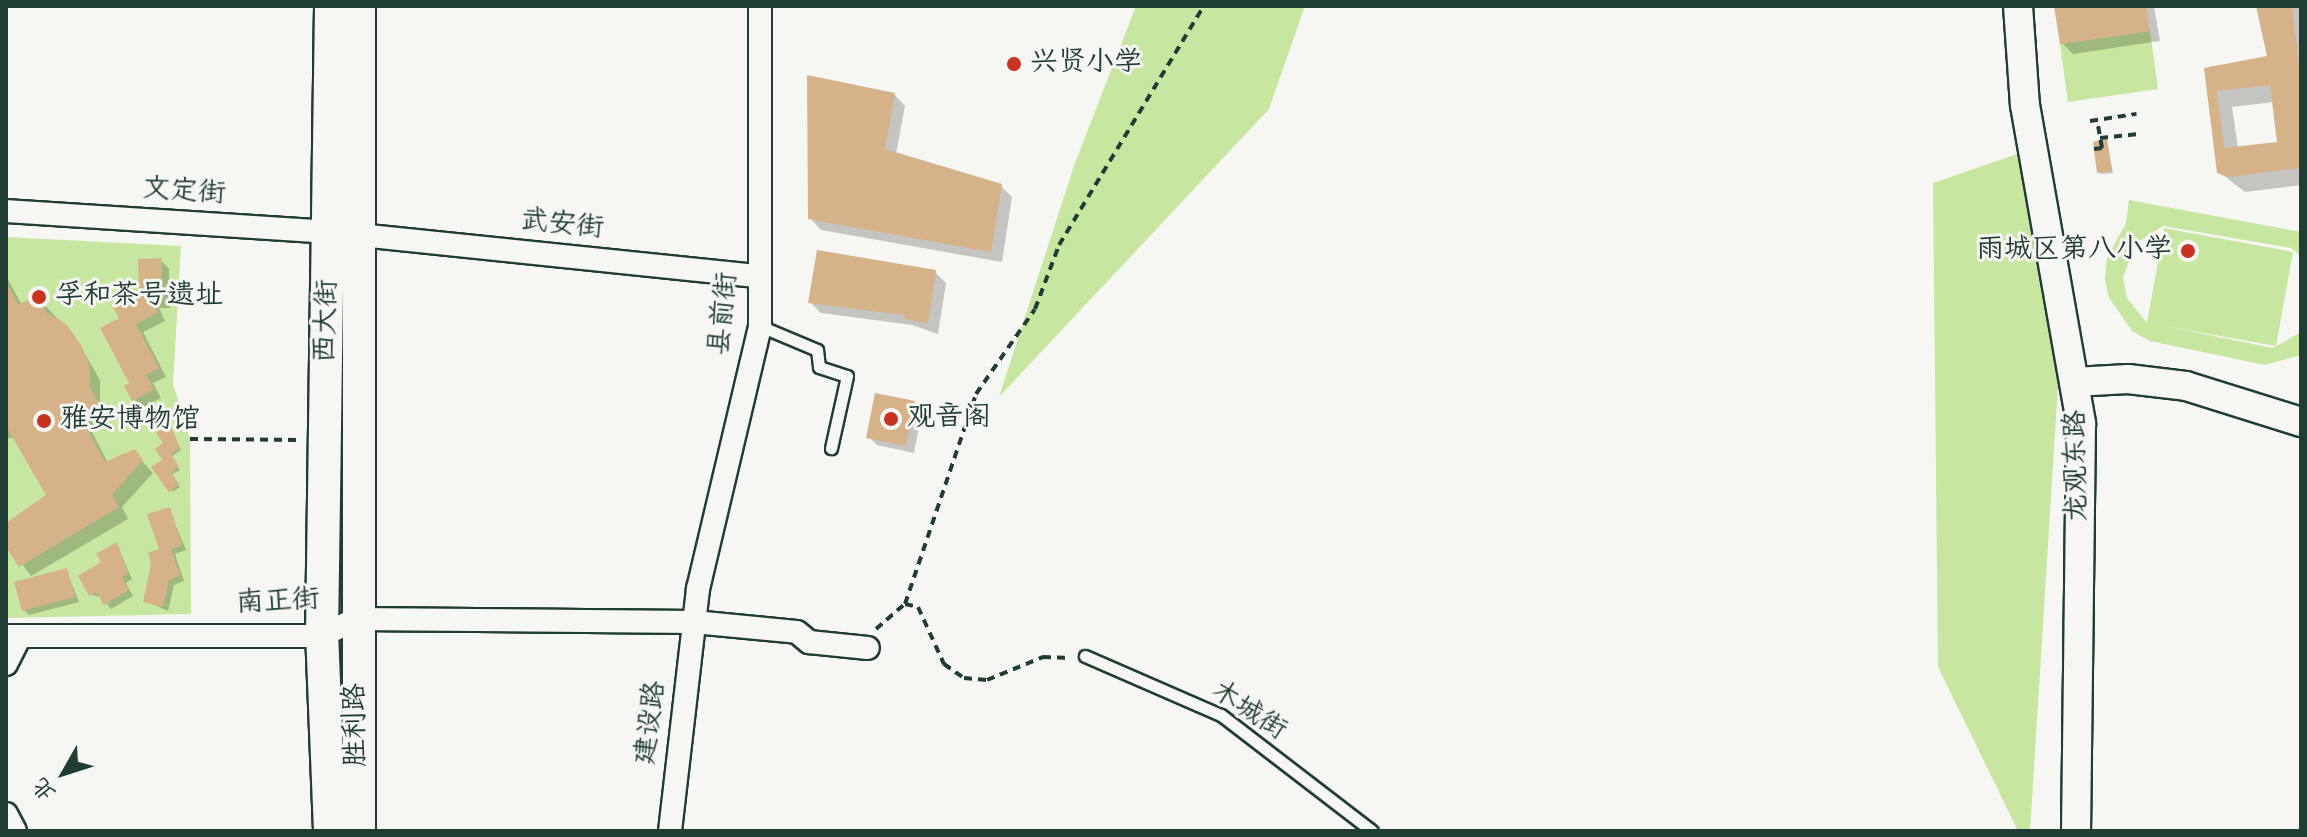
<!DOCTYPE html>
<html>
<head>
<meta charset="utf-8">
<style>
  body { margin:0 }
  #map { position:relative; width:2307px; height:837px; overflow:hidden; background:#f6f6f2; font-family:"Indie Flower","LXGW WenKai TC",sans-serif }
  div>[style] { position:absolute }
  .green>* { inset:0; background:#c7e7a0 }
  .shadow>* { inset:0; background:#0003 }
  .building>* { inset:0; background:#d5b287 }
  .path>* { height:4px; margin-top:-2px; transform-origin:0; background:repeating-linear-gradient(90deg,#1f3d34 0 8px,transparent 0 14px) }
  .roads { filter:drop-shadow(2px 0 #1f3d34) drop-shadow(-2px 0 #1f3d34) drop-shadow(0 2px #1f3d34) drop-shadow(0 -2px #1f3d34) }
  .service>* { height:11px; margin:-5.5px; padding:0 5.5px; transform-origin:5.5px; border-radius:5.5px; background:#f6f6f2 }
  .minor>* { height:22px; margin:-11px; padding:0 11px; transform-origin:11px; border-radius:11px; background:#f6f6f2 }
  .tertiary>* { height:28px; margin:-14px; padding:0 14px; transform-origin:14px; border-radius:14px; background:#f6f6f2 }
  .secondary>* { height:32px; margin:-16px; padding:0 16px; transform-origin:16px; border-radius:16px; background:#f6f6f2 }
  .dots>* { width:22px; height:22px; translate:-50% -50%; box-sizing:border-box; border:4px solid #f6f6f2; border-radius:50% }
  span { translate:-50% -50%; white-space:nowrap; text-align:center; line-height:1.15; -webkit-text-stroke:6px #f6f6f2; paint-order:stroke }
  .poi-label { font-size:28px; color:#1f3d34 }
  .left { translate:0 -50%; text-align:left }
  .right { translate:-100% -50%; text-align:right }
  .street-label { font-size:28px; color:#1f3d34 }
  .frame { position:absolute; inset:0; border:8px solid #1f3d34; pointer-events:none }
  .north { position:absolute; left:24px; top:733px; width:80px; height:80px; -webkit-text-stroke:6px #f6f6f2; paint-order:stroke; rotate:231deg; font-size:22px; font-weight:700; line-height:32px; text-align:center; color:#1f3d34 }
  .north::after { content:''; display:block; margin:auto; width:28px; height:36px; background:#1f3d34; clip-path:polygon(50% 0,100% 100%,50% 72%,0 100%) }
</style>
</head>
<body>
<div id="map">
  <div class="green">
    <i style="clip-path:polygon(1136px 6px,1305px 6px,1269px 109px,999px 397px,1075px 163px)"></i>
    <i style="clip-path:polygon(2150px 31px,2158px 89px,2068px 102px,2060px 44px)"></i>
    <i style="clip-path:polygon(2020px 153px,2058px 385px,2030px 831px,2018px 831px,1938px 667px,1933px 183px)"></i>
    <i style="clip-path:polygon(2129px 200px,2301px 232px,2301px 256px,2291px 248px,2163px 226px,2135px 244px,2123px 278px,2127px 298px,2147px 323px,2164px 228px,2293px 252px,2276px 346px,2164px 326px,2273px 348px,2301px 332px,2301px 355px,2265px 365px,2150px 341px,2132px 331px,2108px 296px,2105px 278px,2107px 258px,2126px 223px)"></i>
    <i style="clip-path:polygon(6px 237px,181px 246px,173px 384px,190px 439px,191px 614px,6px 618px)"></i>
  </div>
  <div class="shadow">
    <i style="clip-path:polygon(2056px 6px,2154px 6px,2160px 41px,2073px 54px,2062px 43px)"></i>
    <i style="clip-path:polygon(evenodd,2260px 6px,2301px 6px,2301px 185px,2245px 192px,2219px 172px,2209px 67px,2269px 57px,2260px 6px,2274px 102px,2280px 143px,2238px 148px,2232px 107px,2274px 102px)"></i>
    <i style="clip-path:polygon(894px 94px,905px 106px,896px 154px,1001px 186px,1012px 197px,1002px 262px,821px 230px,810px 218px)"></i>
    <i style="clip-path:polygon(2107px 142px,2113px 173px,2101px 174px,2099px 172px)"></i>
    <i style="clip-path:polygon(161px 260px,169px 269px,170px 308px,159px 308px,165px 321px,143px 332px,166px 377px,153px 383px,161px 398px,142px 408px,134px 399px,121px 319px)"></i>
    <i style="clip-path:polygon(935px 272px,946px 283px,938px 334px,912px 325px,821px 313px,810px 302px)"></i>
    <i style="clip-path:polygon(6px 276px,22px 305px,37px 297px,76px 338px,100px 380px,100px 400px,110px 417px,90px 428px,108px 463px,134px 452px,153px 473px,122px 507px,128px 519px,31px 576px,6px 543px,6px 526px,48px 495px,16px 437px,6px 439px)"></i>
    <i style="clip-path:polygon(914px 403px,922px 411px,914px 453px,877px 445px,869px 437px)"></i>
    <i style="clip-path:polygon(171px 428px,181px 450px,171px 457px,180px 470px,171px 475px,180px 487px,172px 492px,165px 461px)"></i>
    <i style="clip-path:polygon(169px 509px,186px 550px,175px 554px,184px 581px,174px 585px,168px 611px,145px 601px)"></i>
    <i style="clip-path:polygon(117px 545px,132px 579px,126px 583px,133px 596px,111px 609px,101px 597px,91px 595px)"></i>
    <i style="clip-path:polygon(66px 570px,79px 602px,29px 615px,24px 610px)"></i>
  </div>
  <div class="building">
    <i style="clip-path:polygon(2054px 6px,2146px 6px,2150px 31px,2060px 44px)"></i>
    <i style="clip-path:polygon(evenodd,2256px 6px,2292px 6px,2301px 82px,2301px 168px,2228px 177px,2217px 173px,2204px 68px,2267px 56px,2256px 6px,2270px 85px,2277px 142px,2224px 148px,2217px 91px,2270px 85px)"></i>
    <i style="clip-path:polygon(807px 75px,895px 93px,885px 149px,1002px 184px,991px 252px,808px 219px)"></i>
    <i style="clip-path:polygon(2107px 139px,2112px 171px,2097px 173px,2093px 142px)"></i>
    <i style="clip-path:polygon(817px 250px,936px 270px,928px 323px,904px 319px,905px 315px,808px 303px)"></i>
    <i style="clip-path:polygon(162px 258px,162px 300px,152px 301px,158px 312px,136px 324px,159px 368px,146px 375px,154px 389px,132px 401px,124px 386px,129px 383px,100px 328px,119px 318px,111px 304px,139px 289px,138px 259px)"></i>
    <i style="clip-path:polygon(6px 282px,18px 305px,37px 295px,47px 313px,66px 324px,81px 345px,90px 367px,90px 387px,100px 406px,80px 417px,105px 462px,135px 449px,143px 460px,112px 495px,119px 507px,19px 567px,6px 547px,6px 523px,46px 495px,6px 426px)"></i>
    <i style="clip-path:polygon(875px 393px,915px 401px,906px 446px,866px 438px)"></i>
    <i style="clip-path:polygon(170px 424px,180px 448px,171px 454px,179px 467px,171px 472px,179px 484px,169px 492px,151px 467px,162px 460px,155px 449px,163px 443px,156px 433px)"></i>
    <i style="clip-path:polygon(170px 507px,182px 545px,171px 549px,180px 576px,169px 580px,163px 607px,143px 602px,151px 564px,148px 553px,159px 549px,147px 514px)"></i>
    <i style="clip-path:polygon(117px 542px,128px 573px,122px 577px,129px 590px,104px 605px,96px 592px,89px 596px,78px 576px,101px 562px,96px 554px)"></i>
    <i style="clip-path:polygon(67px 568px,75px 597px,22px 611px,14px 582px)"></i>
  </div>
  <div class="path">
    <i style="left:2090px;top:121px;width:47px;rotate:-8.7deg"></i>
    <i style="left:2100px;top:138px;width:39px;rotate:-6deg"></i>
    <i style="left:2094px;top:149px;width:8px;rotate:-7deg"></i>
    <i style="left:2102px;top:148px;width:28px;rotate:-100deg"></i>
    <i style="left:190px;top:439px;width:109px;rotate:0.5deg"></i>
    <i style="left:905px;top:604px;width:222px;rotate:-71.3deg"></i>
    <i style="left:976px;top:394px;width:103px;rotate:-55.2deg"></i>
    <i style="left:1035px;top:309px;width:68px;rotate:-69.4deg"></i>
    <i style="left:1059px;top:245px;width:280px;rotate:-58.8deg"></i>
    <i style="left:876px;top:629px;width:38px;rotate:-41deg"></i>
    <i style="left:905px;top:604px;width:13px;rotate:13deg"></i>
    <i style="left:918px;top:607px;width:63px;rotate:65.5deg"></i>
    <i style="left:944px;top:664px;width:24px;rotate:35deg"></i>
    <i style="left:964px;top:678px;width:23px;rotate:5deg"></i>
    <i style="left:987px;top:680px;width:61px;rotate:-22.3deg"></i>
    <i style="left:1043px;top:657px;width:28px;rotate:2deg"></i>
  </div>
  <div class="roads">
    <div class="service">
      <i style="left:760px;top:326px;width:62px;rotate:22.8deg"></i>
      <i style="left:817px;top:350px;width:17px;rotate:83deg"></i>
      <i style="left:819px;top:367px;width:29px;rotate:18deg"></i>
      <i style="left:847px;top:376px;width:74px;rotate:102.5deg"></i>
      <i style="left:1085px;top:656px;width:148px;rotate:23.5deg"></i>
      <i style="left:1221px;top:715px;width:190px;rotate:37.5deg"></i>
    </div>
    <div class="minor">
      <i style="left:6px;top:211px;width:326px;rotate:3.7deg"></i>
      <i style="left:331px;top:232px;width:431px;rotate:5.9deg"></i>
      <i style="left:6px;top:636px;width:316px"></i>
      <i style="left:322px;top:636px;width:37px;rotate:-27deg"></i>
      <i style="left:355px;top:619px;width:339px;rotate:0.5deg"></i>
      <i style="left:694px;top:622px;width:103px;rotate:5.5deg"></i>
      <i style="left:797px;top:632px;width:16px;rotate:40deg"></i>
      <i style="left:809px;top:642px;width:59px;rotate:5.8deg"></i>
      <i style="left:6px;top:664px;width:31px;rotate:-63deg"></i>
      <i style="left:6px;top:814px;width:19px;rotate:62deg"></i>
      <i style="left:670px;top:831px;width:244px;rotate:-83.4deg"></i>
      <i style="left:698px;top:589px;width:270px;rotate:-76.7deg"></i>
      <i style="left:760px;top:326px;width:320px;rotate:-90deg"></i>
    </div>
    <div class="tertiary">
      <i style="left:2018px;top:6px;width:99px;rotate:86deg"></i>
      <i style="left:2025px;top:105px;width:324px;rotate:80deg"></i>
      <i style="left:2081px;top:424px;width:407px;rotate:90.7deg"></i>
      <i style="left:2074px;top:382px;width:54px;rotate:-3.2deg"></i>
      <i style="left:2128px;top:379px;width:58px;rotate:6.9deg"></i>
      <i style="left:2186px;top:386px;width:121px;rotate:17.4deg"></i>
    </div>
    <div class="secondary">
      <i style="left:330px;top:831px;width:195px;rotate:-92.3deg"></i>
      <i style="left:322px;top:636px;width:630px;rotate:-89.18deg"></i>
      <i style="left:359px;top:831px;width:825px;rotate:-90deg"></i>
    </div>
  </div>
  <div class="dots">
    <i style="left:1014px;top:64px;background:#c8321e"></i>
    <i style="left:2188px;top:251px;background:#c8321e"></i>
    <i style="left:39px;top:297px;background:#c8321e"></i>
    <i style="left:891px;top:419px;background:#c8321e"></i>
    <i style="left:44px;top:421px;background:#c8321e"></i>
  </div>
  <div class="poi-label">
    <span class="left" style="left:1030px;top:64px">兴贤小学</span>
    <span class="right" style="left:2172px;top:251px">雨城区第八小学</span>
    <span class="left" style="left:55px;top:297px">孚和茶号遗址</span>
    <span class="left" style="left:907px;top:419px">观音阁</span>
    <span class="left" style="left:60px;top:421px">雅安博物馆</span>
  </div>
  <div class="street-label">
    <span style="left:184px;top:193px;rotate:4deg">文定街</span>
    <span style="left:562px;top:226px;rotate:6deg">武安街</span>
    <span style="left:725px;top:314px;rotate:-84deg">县前街</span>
    <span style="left:328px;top:321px;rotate:-88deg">西大街</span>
    <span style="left:2078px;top:466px;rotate:-91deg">龙观东路</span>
    <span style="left:278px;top:603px;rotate:-3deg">南正街</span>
    <span style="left:1248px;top:712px;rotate:33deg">木城街</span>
    <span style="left:652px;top:723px;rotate:-83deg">建设路</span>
    <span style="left:357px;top:725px;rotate:-91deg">胜利路</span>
  </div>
  <div class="frame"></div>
  <div class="north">北</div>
</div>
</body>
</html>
